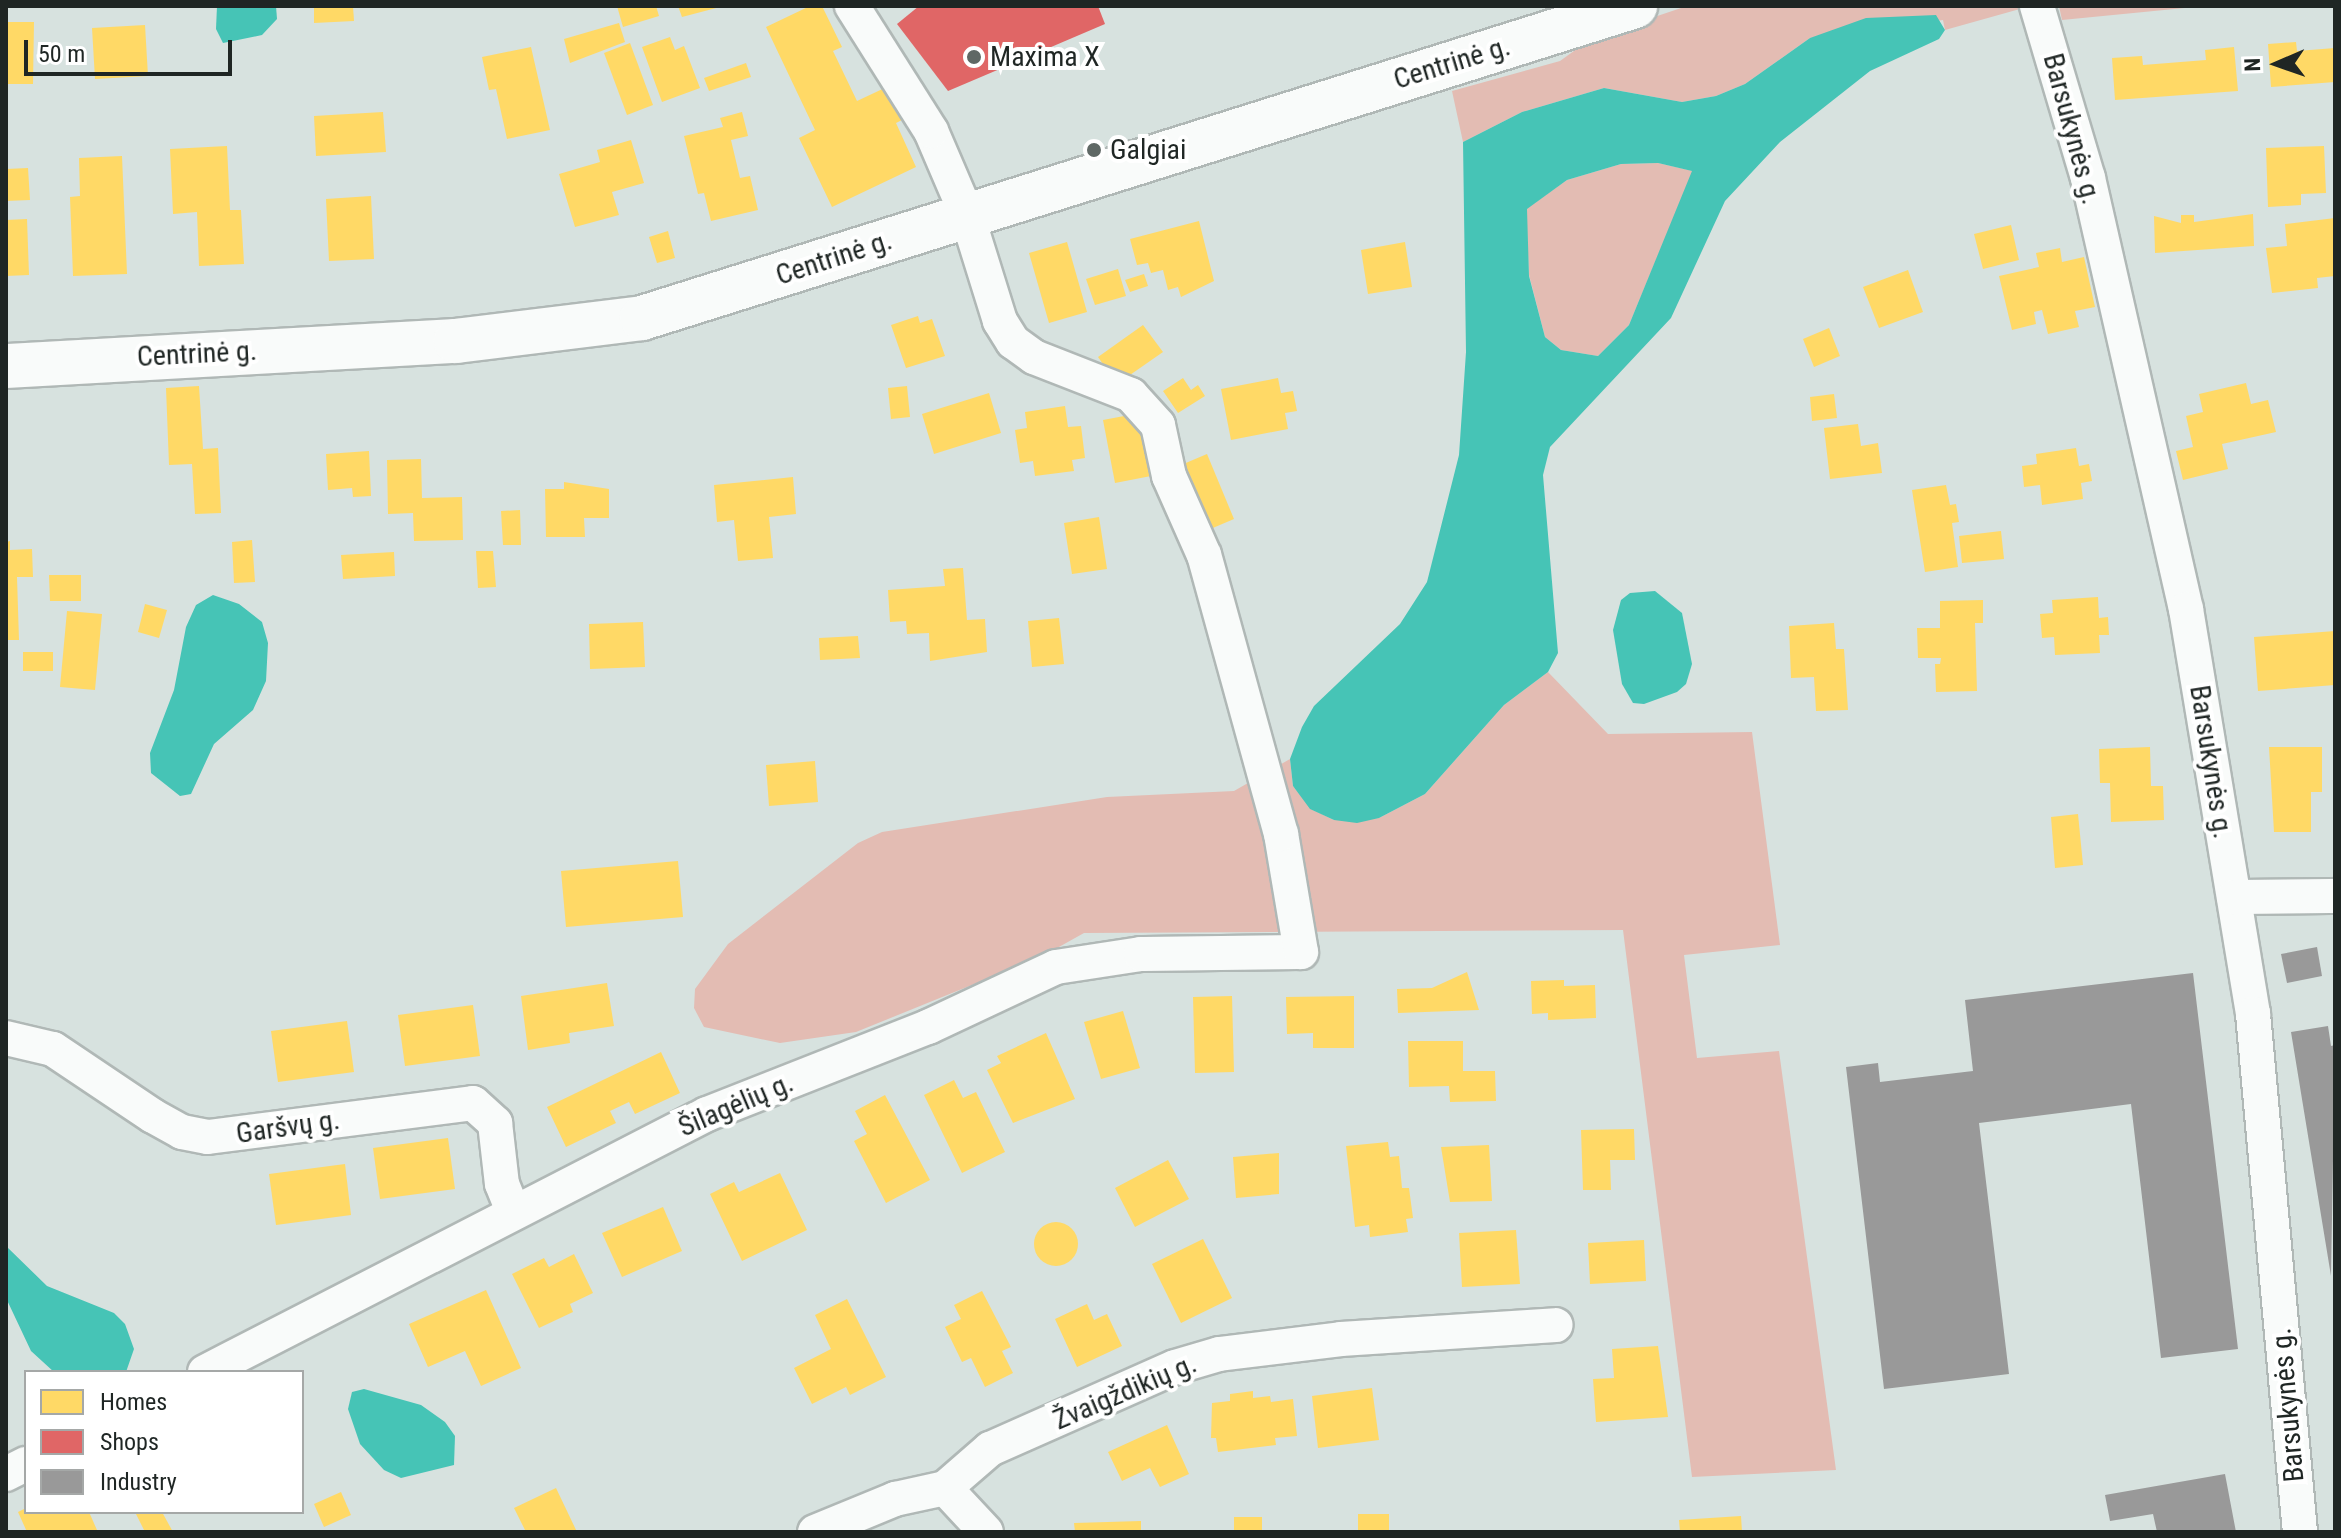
<!DOCTYPE html>
<html>
<head>
<meta charset="utf-8">
<style>
  body { margin:0 }
  #map { position:relative; width:2341px; height:1538px; overflow:hidden; background:#d7e2df; font-family:"Roboto Condensed",sans-serif }
  div>[style] { position:absolute }
  .green>* { inset:0; background:#e3bcb3 }
  .water>* { inset:0; background:#46c4b6 }
  .homes>* { inset:0; background:#ffd966 }
  .round { border-radius:50% }
  .shops>* { inset:0; background:#e06666 }
  .industry>* { inset:0; background:#999 }
  .roads { filter:drop-shadow(2px 0 #b0b8b6) drop-shadow(-2px 0 #b0b8b6) drop-shadow(0 2px #b0b8b6) drop-shadow(0 -2px #b0b8b6) }
  .minor>* { height:34px; margin:-17px; padding:0 17px; transform-origin:17px; border-radius:17px; background:#f9fbfa }
  .major>* { height:44px; margin:-22px; padding:0 22px; transform-origin:22px; border-radius:22px; background:#f9fbfa }
  .dots>* { width:22px; height:22px; translate:-50% -50%; box-sizing:border-box; border:4px solid #fff; border-radius:50% }
  span { translate:-50% -50%; white-space:nowrap; text-align:center; line-height:1.15; -webkit-text-stroke:8px #fff; paint-order:stroke }
  .poi-label { font-size:28px; color:#1f2624 }
  .left { translate:0 -50%; text-align:left }
  .street-label { font-size:28px; color:#1f2624 }
  .frame { position:absolute; inset:0; border:8px solid #1f2624; pointer-events:none }
  .legend { position:absolute; left:24px; top:1370px; width:280px; height:144px; box-sizing:border-box; background:#fff; border:2px solid #a5a8a7; margin:0; padding:10px 14px; list-style:none; font-size:24px; color:#1f2624 }
  .legend li { display:flex; align-items:center; gap:16px; height:40px }
  .legend b { width:40px; border:2px solid #a5a8a7 }
  .north { position:absolute; left:2237px; top:24px; width:80px; height:80px; -webkit-text-stroke:6px #fff; paint-order:stroke; rotate:268deg; font-size:22px; font-weight:700; line-height:32px; text-align:center; color:#1f2624 }
  .north::after { content:''; display:block; margin:auto; width:28px; height:36px; background:#1f2624; clip-path:polygon(50% 0,100% 100%,50% 72%,0 100%) }
  .scale { position:absolute; left:24px; top:40px; width:208px; height:36px; box-sizing:border-box; border:4px solid #1f2624; border-top:0; padding-left:10px; font-size:24px; line-height:28px; white-space:nowrap; color:#1f2624; -webkit-text-stroke:6px #fff; paint-order:stroke }
</style>
</head>
<body>
<div id="map">
  <div class="green">
    <i style="clip-path:polygon(1687px 6px,2027px 6px,2027px 7px,1945px 30px,1943px 20px,1810px 38px,1745px 84px,1716px 96px,1682px 102px,1604px 88px,1522px 112px,1463px 142px,1452px 91px,1560px 61px,1592px 38px)"></i>
    <i style="clip-path:polygon(2059px 6px,2205px 6px,2062px 20px)"></i>
    <i style="clip-path:polygon(1658px 163px,1693px 171px,1629px 325px,1598px 356px,1561px 350px,1545px 337px,1529px 275px,1526px 209px,1567px 180px,1621px 164px)"></i>
    <i style="clip-path:polygon(1548px 672px,1608px 734px,1752px 732px,1780px 945px,1684px 955px,1697px 1058px,1779px 1051px,1836px 1470px,1692px 1477px,1623px 930px,1084px 933px,1041px 957px,856px 1032px,780px 1043px,704px 1027px,694px 1008px,695px 989px,728px 944px,858px 843px,882px 832px,1107px 797px,1234px 791px,1290px 759px,1293px 786px,1311px 809px,1334px 820px,1379px 818px,1425px 794px,1504px 705px)"></i>
  </div>
  <div class="water">
    <i style="clip-path:polygon(217px 6px,276px 6px,277px 19px,262px 35px,223px 43px,216px 29px)"></i>
    <i style="clip-path:polygon(evenodd,1936px 15px,1945px 30px,1939px 39px,1870px 71px,1780px 142px,1725px 201px,1671px 318px,1550px 447px,1543px 475px,1558px 653px,1548px 672px,1504px 705px,1425px 794px,1379px 818px,1357px 823px,1334px 820px,1310px 809px,1293px 786px,1290px 759px,1302px 727px,1314px 706px,1400px 624px,1427px 582px,1459px 455px,1466px 352px,1463px 142px,1522px 112px,1604px 88px,1682px 102px,1716px 96px,1745px 84px,1810px 38px,1866px 18px,1936px 15px,1658px 163px,1692px 171px,1629px 325px,1598px 356px,1561px 350px,1545px 337px,1529px 276px,1527px 209px,1567px 180px,1621px 164px,1658px 163px)"></i>
    <i style="clip-path:polygon(1655px 591px,1682px 613px,1692px 664px,1686px 684px,1677px 692px,1644px 704px,1633px 703px,1622px 684px,1613px 630px,1621px 600px,1630px 593px)"></i>
    <i style="clip-path:polygon(213px 595px,239px 604px,262px 622px,268px 643px,266px 681px,253px 710px,214px 744px,191px 794px,180px 796px,151px 773px,150px 753px,174px 690px,186px 627px,196px 605px)"></i>
    <i style="clip-path:polygon(6px 1246px,47px 1286px,114px 1313px,125px 1324px,134px 1349px,126px 1372px,54px 1372px,31px 1351px,6px 1298px)"></i>
    <i style="clip-path:polygon(364px 1389px,421px 1405px,445px 1422px,455px 1436px,454px 1465px,401px 1478px,384px 1470px,360px 1444px,348px 1409px,352px 1392px)"></i>
  </div>
  <div class="homes">
    <i style="clip-path:polygon(314px 6px,353px 6px,354px 21px,314px 23px)"></i>
    <i style="clip-path:polygon(617px 6px,656px 6px,659px 16px,623px 27px)"></i>
    <i style="clip-path:polygon(678px 6px,720px 6px,720px 7px,682px 17px)"></i>
    <i style="clip-path:polygon(810px 6px,822px 6px,842px 47px,833px 51px,857px 101px,891px 85px,906px 118px,896px 123px,916px 167px,832px 207px,799px 138px,815px 130px,766px 27px)"></i>
    <i style="clip-path:polygon(6px 22px,34px 22px,33px 84px,6px 84px)"></i>
    <i style="clip-path:polygon(619px 23px,625px 42px,570px 63px,564px 39px)"></i>
    <i style="clip-path:polygon(145px 25px,148px 76px,95px 79px,92px 28px)"></i>
    <i style="clip-path:polygon(670px 37px,675px 50px,684px 46px,700px 88px,662px 102px,642px 47px)"></i>
    <i style="clip-path:polygon(2296px 42px,2297px 51px,2335px 48px,2335px 82px,2271px 87px,2268px 44px)"></i>
    <i style="clip-path:polygon(630px 43px,653px 105px,627px 115px,604px 53px)"></i>
    <i style="clip-path:polygon(531px 47px,550px 130px,507px 139px,496px 89px,489px 90px,482px 57px)"></i>
    <i style="clip-path:polygon(2234px 47px,2238px 91px,2115px 100px,2112px 58px,2142px 56px,2143px 65px,2206px 60px,2205px 50px)"></i>
    <i style="clip-path:polygon(746px 63px,751px 77px,709px 91px,704px 78px)"></i>
    <i style="clip-path:polygon(383px 112px,386px 152px,316px 156px,314px 116px)"></i>
    <i style="clip-path:polygon(742px 112px,748px 136px,731px 140px,740px 178px,750px 176px,758px 210px,711px 221px,704px 193px,698px 194px,684px 136px,723px 127px,720px 118px)"></i>
    <i style="clip-path:polygon(631px 140px,644px 183px,612px 192px,619px 215px,575px 227px,559px 174px,600px 162px,597px 150px)"></i>
    <i style="clip-path:polygon(227px 146px,230px 210px,241px 210px,244px 264px,199px 266px,197px 212px,173px 214px,170px 149px)"></i>
    <i style="clip-path:polygon(2324px 146px,2326px 193px,2301px 194px,2301px 205px,2268px 207px,2266px 148px)"></i>
    <i style="clip-path:polygon(122px 156px,127px 274px,73px 276px,70px 197px,80px 196px,79px 158px)"></i>
    <i style="clip-path:polygon(28px 168px,30px 200px,6px 201px,6px 169px)"></i>
    <i style="clip-path:polygon(371px 196px,374px 259px,329px 261px,326px 199px)"></i>
    <i style="clip-path:polygon(2253px 214px,2254px 246px,2155px 253px,2154px 216px,2181px 223px,2181px 215px,2194px 215px,2194px 222px)"></i>
    <i style="clip-path:polygon(2335px 218px,2335px 276px,2317px 278px,2318px 288px,2272px 293px,2266px 248px,2287px 246px,2285px 224px)"></i>
    <i style="clip-path:polygon(27px 219px,29px 275px,6px 276px,6px 220px)"></i>
    <i style="clip-path:polygon(1199px 221px,1214px 281px,1181px 297px,1178px 287px,1168px 290px,1163px 270px,1151px 273px,1148px 263px,1137px 265px,1130px 239px)"></i>
    <i style="clip-path:polygon(2011px 225px,2019px 260px,1983px 269px,1974px 234px)"></i>
    <i style="clip-path:polygon(668px 231px,675px 258px,657px 263px,649px 237px)"></i>
    <i style="clip-path:polygon(1067px 242px,1087px 312px,1049px 323px,1029px 253px)"></i>
    <i style="clip-path:polygon(1405px 242px,1412px 287px,1368px 294px,1361px 250px)"></i>
    <i style="clip-path:polygon(2060px 248px,2062px 262px,2084px 257px,2095px 307px,2075px 311px,2079px 327px,2048px 334px,2042px 310px,2034px 312px,2036px 324px,2012px 330px,1999px 276px,2039px 267px,2036px 253px)"></i>
    <i style="clip-path:polygon(1118px 269px,1126px 296px,1095px 305px,1086px 279px)"></i>
    <i style="clip-path:polygon(1908px 270px,1923px 312px,1879px 328px,1863px 287px)"></i>
    <i style="clip-path:polygon(1144px 274px,1148px 286px,1130px 292px,1125px 280px)"></i>
    <i style="clip-path:polygon(918px 316px,920px 323px,932px 319px,945px 356px,906px 368px,891px 325px)"></i>
    <i style="clip-path:polygon(1143px 325px,1163px 352px,1117px 384px,1098px 357px)"></i>
    <i style="clip-path:polygon(1829px 328px,1840px 356px,1814px 367px,1803px 339px)"></i>
    <i style="clip-path:polygon(1183px 378px,1191px 390px,1198px 385px,1205px 396px,1178px 413px,1163px 391px)"></i>
    <i style="clip-path:polygon(1278px 378px,1281px 393px,1293px 391px,1297px 411px,1285px 413px,1288px 429px,1231px 440px,1221px 389px)"></i>
    <i style="clip-path:polygon(2246px 383px,2251px 404px,2268px 400px,2276px 432px,2222px 444px,2228px 469px,2183px 480px,2176px 451px,2193px 447px,2186px 416px,2203px 412px,2199px 394px)"></i>
    <i style="clip-path:polygon(199px 386px,203px 449px,218px 448px,221px 513px,195px 514px,192px 464px,169px 465px,166px 388px)"></i>
    <i style="clip-path:polygon(907px 386px,910px 417px,891px 419px,888px 388px)"></i>
    <i style="clip-path:polygon(989px 393px,1001px 433px,934px 454px,922px 414px)"></i>
    <i style="clip-path:polygon(1834px 394px,1837px 418px,1812px 421px,1810px 397px)"></i>
    <i style="clip-path:polygon(1065px 406px,1068px 427px,1081px 426px,1085px 458px,1072px 460px,1074px 471px,1035px 476px,1033px 461px,1020px 463px,1015px 430px,1027px 428px,1025px 412px)"></i>
    <i style="clip-path:polygon(1140px 413px,1151px 476px,1115px 483px,1103px 420px)"></i>
    <i style="clip-path:polygon(1858px 424px,1861px 446px,1878px 443px,1882px 473px,1830px 479px,1824px 428px)"></i>
    <i style="clip-path:polygon(2076px 448px,2079px 466px,2089px 464px,2092px 481px,2081px 483px,2083px 499px,2042px 505px,2040px 485px,2024px 487px,2022px 466px,2037px 464px,2036px 454px)"></i>
    <i style="clip-path:polygon(369px 451px,371px 496px,353px 497px,352px 488px,328px 490px,326px 454px)"></i>
    <i style="clip-path:polygon(1207px 454px,1234px 519px,1201px 533px,1174px 468px)"></i>
    <i style="clip-path:polygon(421px 459px,422px 498px,462px 497px,463px 540px,414px 541px,413px 513px,388px 514px,387px 460px)"></i>
    <i style="clip-path:polygon(793px 477px,796px 514px,769px 517px,773px 558px,738px 561px,734px 520px,717px 522px,714px 485px)"></i>
    <i style="clip-path:polygon(564px 482px,609px 489px,609px 518px,584px 518px,585px 537px,546px 537px,545px 489px,564px 489px)"></i>
    <i style="clip-path:polygon(1946px 485px,1950px 505px,1956px 504px,1959px 522px,1952px 523px,1958px 567px,1925px 572px,1912px 490px)"></i>
    <i style="clip-path:polygon(520px 510px,521px 545px,503px 545px,501px 511px)"></i>
    <i style="clip-path:polygon(1099px 517px,1107px 569px,1072px 574px,1064px 523px)"></i>
    <i style="clip-path:polygon(2001px 531px,2004px 559px,1962px 563px,1959px 536px)"></i>
    <i style="clip-path:polygon(252px 540px,255px 582px,234px 583px,232px 542px)"></i>
    <i style="clip-path:polygon(10px 541px,10px 550px,32px 549px,33px 577px,17px 577px,19px 640px,6px 640px,6px 542px)"></i>
    <i style="clip-path:polygon(476px 551px,493px 551px,496px 587px,478px 588px)"></i>
    <i style="clip-path:polygon(394px 552px,395px 576px,343px 579px,341px 555px)"></i>
    <i style="clip-path:polygon(963px 568px,967px 620px,985px 619px,987px 652px,930px 661px,929px 633px,907px 634px,906px 621px,890px 622px,888px 590px,945px 586px,943px 569px)"></i>
    <i style="clip-path:polygon(49px 575px,81px 575px,81px 601px,50px 601px)"></i>
    <i style="clip-path:polygon(2098px 597px,2099px 618px,2108px 617px,2109px 635px,2099px 635px,2100px 653px,2055px 655px,2054px 637px,2042px 638px,2040px 614px,2053px 613px,2052px 600px)"></i>
    <i style="clip-path:polygon(1983px 600px,1983px 623px,1975px 623px,1977px 691px,1936px 692px,1935px 664px,1940px 664px,1941px 658px,1918px 658px,1917px 628px,1940px 628px,1940px 601px)"></i>
    <i style="clip-path:polygon(145px 604px,167px 610px,159px 638px,138px 632px)"></i>
    <i style="clip-path:polygon(67px 611px,102px 614px,95px 690px,60px 687px)"></i>
    <i style="clip-path:polygon(1059px 618px,1064px 664px,1032px 667px,1028px 621px)"></i>
    <i style="clip-path:polygon(643px 622px,645px 667px,590px 669px,589px 624px)"></i>
    <i style="clip-path:polygon(1834px 623px,1836px 649px,1844px 649px,1848px 710px,1816px 711px,1814px 677px,1791px 678px,1789px 626px)"></i>
    <i style="clip-path:polygon(2335px 631px,2335px 685px,2258px 691px,2254px 637px)"></i>
    <i style="clip-path:polygon(858px 636px,860px 658px,820px 660px,819px 638px)"></i>
    <i style="clip-path:polygon(23px 652px,53px 652px,53px 671px,23px 671px)"></i>
    <i style="clip-path:polygon(2150px 747px,2151px 786px,2163px 786px,2164px 820px,2111px 822px,2110px 783px,2100px 783px,2099px 749px)"></i>
    <i style="clip-path:polygon(2269px 747px,2322px 747px,2322px 792px,2311px 792px,2311px 832px,2274px 832px)"></i>
    <i style="clip-path:polygon(815px 761px,818px 802px,769px 806px,766px 765px)"></i>
    <i style="clip-path:polygon(2078px 814px,2083px 865px,2055px 868px,2051px 817px)"></i>
    <i style="clip-path:polygon(678px 861px,683px 917px,566px 927px,561px 871px)"></i>
    <i style="clip-path:polygon(1467px 972px,1479px 1010px,1398px 1013px,1397px 989px,1432px 988px)"></i>
    <i style="clip-path:polygon(1564px 980px,1564px 986px,1595px 985px,1596px 1018px,1548px 1020px,1548px 1013px,1532px 1014px,1531px 981px)"></i>
    <i style="clip-path:polygon(607px 983px,614px 1026px,569px 1033px,570px 1043px,528px 1050px,521px 996px)"></i>
    <i style="clip-path:polygon(1232px 996px,1234px 1072px,1195px 1073px,1193px 997px)"></i>
    <i style="clip-path:polygon(1354px 996px,1354px 1048px,1313px 1048px,1313px 1033px,1287px 1034px,1286px 997px)"></i>
    <i style="clip-path:polygon(473px 1005px,480px 1056px,405px 1066px,398px 1015px)"></i>
    <i style="clip-path:polygon(1123px 1011px,1140px 1068px,1101px 1079px,1084px 1022px)"></i>
    <i style="clip-path:polygon(347px 1021px,354px 1072px,278px 1082px,271px 1031px)"></i>
    <i style="clip-path:polygon(1046px 1033px,1075px 1099px,1013px 1123px,987px 1070px,1001px 1063px,997px 1056px)"></i>
    <i style="clip-path:polygon(1408px 1041px,1463px 1041px,1463px 1071px,1495px 1071px,1496px 1101px,1450px 1102px,1449px 1086px,1409px 1087px)"></i>
    <i style="clip-path:polygon(661px 1052px,680px 1093px,635px 1114px,629px 1102px,610px 1111px,616px 1123px,566px 1147px,547px 1107px)"></i>
    <i style="clip-path:polygon(954px 1080px,963px 1098px,976px 1092px,1005px 1152px,962px 1173px,924px 1095px)"></i>
    <i style="clip-path:polygon(885px 1095px,930px 1180px,886px 1203px,854px 1141px,867px 1134px,855px 1111px)"></i>
    <i style="clip-path:polygon(1634px 1129px,1635px 1160px,1610px 1160px,1611px 1190px,1583px 1190px,1581px 1130px)"></i>
    <i style="clip-path:polygon(448px 1138px,455px 1189px,380px 1199px,373px 1148px)"></i>
    <i style="clip-path:polygon(1388px 1142px,1390px 1157px,1399px 1156px,1402px 1188px,1409px 1188px,1413px 1218px,1406px 1219px,1408px 1232px,1370px 1237px,1369px 1225px,1355px 1227px,1346px 1146px)"></i>
    <i style="clip-path:polygon(1489px 1145px,1492px 1201px,1450px 1202px,1441px 1147px)"></i>
    <i style="clip-path:polygon(1279px 1153px,1279px 1194px,1236px 1198px,1233px 1157px)"></i>
    <i style="clip-path:polygon(1168px 1160px,1189px 1199px,1135px 1227px,1115px 1188px)"></i>
    <i style="clip-path:polygon(345px 1164px,351px 1215px,276px 1225px,269px 1174px)"></i>
    <i style="clip-path:polygon(780px 1173px,807px 1230px,742px 1261px,710px 1194px,734px 1182px,739px 1192px)"></i>
    <i style="clip-path:polygon(663px 1207px,682px 1251px,622px 1277px,602px 1233px)"></i>
    <i class="round" style="left:1034px;top:1222px;width:44px;height:44px"></i>
    <i style="clip-path:polygon(1516px 1230px,1520px 1284px,1462px 1287px,1459px 1233px)"></i>
    <i style="clip-path:polygon(1203px 1239px,1232px 1298px,1181px 1323px,1152px 1264px)"></i>
    <i style="clip-path:polygon(1644px 1240px,1646px 1281px,1590px 1284px,1588px 1243px)"></i>
    <i style="clip-path:polygon(574px 1254px,593px 1293px,570px 1304px,573px 1312px,539px 1328px,512px 1274px,544px 1258px,549px 1267px)"></i>
    <i style="clip-path:polygon(486px 1290px,521px 1368px,481px 1386px,465px 1351px,428px 1367px,409px 1324px)"></i>
    <i style="clip-path:polygon(982px 1291px,1011px 1347px,1002px 1351px,1013px 1373px,985px 1387px,971px 1358px,962px 1362px,945px 1327px,961px 1319px,954px 1305px)"></i>
    <i style="clip-path:polygon(847px 1299px,886px 1377px,850px 1395px,846px 1387px,812px 1404px,794px 1368px,831px 1349px,815px 1315px)"></i>
    <i style="clip-path:polygon(1087px 1304px,1094px 1320px,1107px 1314px,1122px 1346px,1077px 1367px,1055px 1319px)"></i>
    <i style="clip-path:polygon(1658px 1346px,1668px 1417px,1596px 1422px,1593px 1379px,1614px 1378px,1612px 1349px)"></i>
    <i style="clip-path:polygon(1372px 1388px,1379px 1440px,1318px 1448px,1312px 1396px)"></i>
    <i style="clip-path:polygon(1253px 1391px,1253px 1398px,1270px 1396px,1271px 1402px,1293px 1399px,1297px 1436px,1275px 1438px,1276px 1445px,1218px 1452px,1216px 1438px,1211px 1438px,1212px 1403px,1230px 1401px,1230px 1394px)"></i>
    <i style="clip-path:polygon(1167px 1425px,1189px 1474px,1160px 1487px,1150px 1468px,1122px 1481px,1108px 1452px)"></i>
    <i style="clip-path:polygon(556px 1488px,577px 1532px,526px 1532px,514px 1508px)"></i>
    <i style="clip-path:polygon(341px 1492px,351px 1515px,324px 1527px,314px 1504px)"></i>
    <i style="clip-path:polygon(26px 1508px,89px 1512px,97px 1530px,27px 1532px,18px 1512px)"></i>
    <i style="clip-path:polygon(135px 1512px,162px 1512px,173px 1532px,145px 1532px)"></i>
    <i style="clip-path:polygon(1358px 1514px,1389px 1514px,1389px 1532px,1358px 1532px)"></i>
    <i style="clip-path:polygon(1741px 1516px,1742px 1532px,1680px 1532px,1679px 1520px)"></i>
    <i style="clip-path:polygon(1234px 1517px,1262px 1517px,1262px 1532px,1234px 1532px)"></i>
    <i style="clip-path:polygon(1141px 1521px,1141px 1532px,1075px 1532px,1074px 1523px)"></i>
  </div>
  <div class="shops">
    <i style="clip-path:polygon(919px 6px,1098px 6px,1105px 24px,948px 91px,897px 24px)"></i>
  </div>
  <div class="industry">
    <i style="clip-path:polygon(2317px 947px,2322px 976px,2287px 983px,2281px 954px)"></i>
    <i style="clip-path:polygon(2193px 973px,2238px 1349px,2161px 1358px,2131px 1104px,1979px 1123px,2009px 1374px,1884px 1389px,1846px 1067px,1878px 1063px,1880px 1082px,1973px 1071px,1965px 1000px)"></i>
    <i style="clip-path:polygon(2328px 1026px,2331px 1046px,2335px 1045px,2331px 1276px,2291px 1032px)"></i>
    <i style="clip-path:polygon(2225px 1474px,2236px 1532px,2157px 1532px,2153px 1514px,2110px 1521px,2105px 1495px)"></i>
  </div>
  <div class="roads">
    <div class="minor">
      <i style="left:2037px;top:6px;width:179px;rotate:73.5deg"></i>
      <i style="left:2088px;top:178px;width:442px;rotate:77.2deg"></i>
      <i style="left:2186px;top:609px;width:411px;rotate:80.6deg"></i>
      <i style="left:2253px;top:1014px;width:520px;rotate:84.82deg"></i>
      <i style="left:2234px;top:897px;width:101px;rotate:-0.6deg"></i>
      <i style="left:6px;top:1038px;width:48px;rotate:13.2deg"></i>
      <i style="left:53px;top:1049px;width:120px;rotate:33.8deg"></i>
      <i style="left:153px;top:1116px;width:33px;rotate:29deg"></i>
      <i style="left:182px;top:1132px;width:26px;rotate:11deg"></i>
      <i style="left:208px;top:1137px;width:267px;rotate:-7.3deg"></i>
      <i style="left:473px;top:1103px;width:30px;rotate:42deg"></i>
      <i style="left:495px;top:1123px;width:61px;rotate:83.5deg"></i>
      <i style="left:502px;top:1184px;width:31px;rotate:68deg"></i>
      <i style="left:205px;top:1372px;width:564px;rotate:-27.2deg"></i>
      <i style="left:707px;top:1114px;width:238px;rotate:-21.5deg"></i>
      <i style="left:928px;top:1027px;width:141px;rotate:-25.1deg"></i>
      <i style="left:1056px;top:967px;width:86px;rotate:-8.7deg"></i>
      <i style="left:1141px;top:954px;width:160px;rotate:-0.7deg"></i>
      <i style="left:1301px;top:952px;width:120px;rotate:-99.6deg"></i>
      <i style="left:1281px;top:834px;width:289px;rotate:-105.4deg"></i>
      <i style="left:1204px;top:555px;width:86px;rotate:-113.9deg"></i>
      <i style="left:1169px;top:476px;width:52px;rotate:-102.2deg"></i>
      <i style="left:1158px;top:425px;width:40px;rotate:-132deg"></i>
      <i style="left:1131px;top:395px;width:104px;rotate:-158.6deg"></i>
      <i style="left:1034px;top:357px;width:26px;rotate:-144deg"></i>
      <i style="left:1013px;top:342px;width:25px;rotate:-122deg"></i>
      <i style="left:1000px;top:321px;width:111px;rotate:-107.3deg"></i>
      <i style="left:967px;top:215px;width:91px;rotate:-113.2deg"></i>
      <i style="left:931px;top:131px;width:148px;rotate:-122.3deg"></i>
      <i style="left:6px;top:1474px;width:22px;rotate:-27deg"></i>
      <i style="left:945px;top:1488px;width:60px;rotate:47deg"></i>
      <i style="left:815px;top:1532px;width:87px;rotate:-22.4deg"></i>
      <i style="left:895px;top:1499px;width:51px;rotate:-12.4deg"></i>
      <i style="left:945px;top:1488px;width:60px;rotate:-40.9deg"></i>
      <i style="left:990px;top:1449px;width:202px;rotate:-23.9deg"></i>
      <i style="left:1175px;top:1367px;width:46px;rotate:-16.5deg"></i>
      <i style="left:1219px;top:1354px;width:123px;rotate:-7deg"></i>
      <i style="left:1341px;top:1339px;width:215px;rotate:-3.7deg"></i>
    </div>
    <div class="major">
      <i style="left:6px;top:366px;width:451px;rotate:-3.2deg"></i>
      <i style="left:456px;top:341px;width:187px;rotate:-7deg"></i>
      <i style="left:642px;top:318px;width:1041px;rotate:-17.44deg"></i>
    </div>
  </div>
  <div class="dots">
    <i style="left:974px;top:57px;background:#5f6865"></i>
    <i style="left:1094px;top:150px;background:#5f6865"></i>
  </div>
  <div class="poi-label">
    <span class="left" style="left:990px;top:57px">Maxima X</span>
    <span class="left" style="left:1110px;top:150px">Galgiai</span>
  </div>
  <div class="street-label">
    <span style="left:1452px;top:63px;rotate:-17deg">Centrinė g.</span>
    <span style="left:2072px;top:129px;rotate:75deg">Barsukynės g.</span>
    <span style="left:834px;top:258px;rotate:-18deg">Centrinė g.</span>
    <span style="left:197px;top:354px;rotate:-3deg">Centrinė g.</span>
    <span style="left:2211px;top:762px;rotate:81deg">Barsukynės g.</span>
    <span style="left:736px;top:1105px;rotate:-23deg">Šilagėlių g.</span>
    <span style="left:288px;top:1127px;rotate:-8deg">Garšvų g.</span>
    <span style="left:1125px;top:1392px;rotate:-23deg">Žvaigždikių g.</span>
    <span style="left:2288px;top:1405px;rotate:-95deg">Barsukynės g.</span>
  </div>
  <div class="frame"></div>
  <ul class="legend">
  <li><b style="height:22px;background:#ffd966"></b>Homes</li>
  <li><b style="height:22px;background:#e06666"></b>Shops</li>
  <li><b style="height:22px;background:#999"></b>Industry</li>
  </ul>
  <div class="north">N</div>
  <div class="scale">50 m</div>
</div>
</body>
</html>
